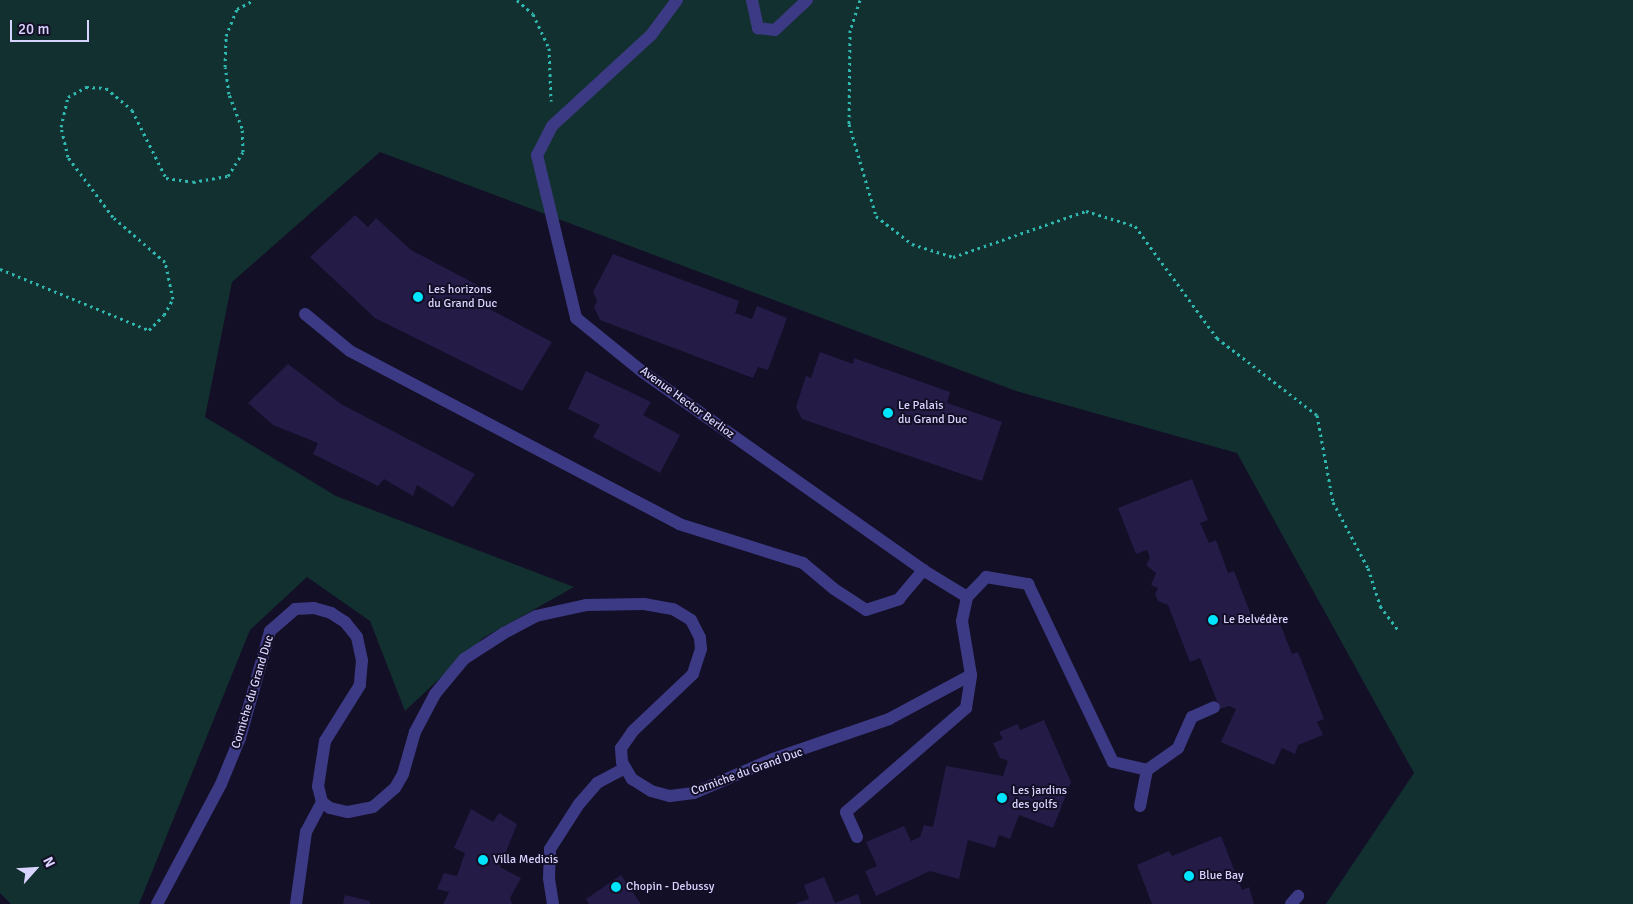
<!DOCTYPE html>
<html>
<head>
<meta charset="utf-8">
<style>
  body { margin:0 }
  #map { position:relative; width:1633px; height:904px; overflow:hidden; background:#130f26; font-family:Signika,sans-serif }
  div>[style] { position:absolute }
  .green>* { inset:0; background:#12302f }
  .building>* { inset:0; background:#241b47 }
  .path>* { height:3px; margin-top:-1.5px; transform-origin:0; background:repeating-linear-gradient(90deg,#2fb8b0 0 2.5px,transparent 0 6.5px) }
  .minor>* { height:12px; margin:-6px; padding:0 6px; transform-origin:6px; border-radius:6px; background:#3d3a85 }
  .dots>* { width:14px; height:14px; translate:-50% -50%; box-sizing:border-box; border:2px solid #130f26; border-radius:50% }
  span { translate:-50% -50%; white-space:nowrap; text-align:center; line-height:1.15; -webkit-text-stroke:4px #130f26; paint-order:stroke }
  .poi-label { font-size:12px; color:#d9d4ff }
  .left { translate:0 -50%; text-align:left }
  .street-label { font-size:12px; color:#d9d4ff }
  .north { position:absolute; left:10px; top:844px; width:50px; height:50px; -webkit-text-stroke:4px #130f26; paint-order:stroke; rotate:64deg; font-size:14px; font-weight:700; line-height:20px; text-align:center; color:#d9d4ff }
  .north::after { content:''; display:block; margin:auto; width:18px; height:22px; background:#d9d4ff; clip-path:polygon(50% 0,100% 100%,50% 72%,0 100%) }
  .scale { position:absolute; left:10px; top:20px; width:79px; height:22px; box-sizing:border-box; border:2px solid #d9d4ff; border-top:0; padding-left:6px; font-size:15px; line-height:18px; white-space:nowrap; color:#d9d4ff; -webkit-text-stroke:4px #130f26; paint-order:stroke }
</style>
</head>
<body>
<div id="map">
  <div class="green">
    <i style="clip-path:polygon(0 0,1633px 0,1633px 904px,1326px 904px,1414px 773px,1237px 453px,1016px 391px,380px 152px,232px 282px,205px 417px,336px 496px,574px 587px,483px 638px,405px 711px,370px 621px,307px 577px,250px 630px,139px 904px,11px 904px,0 893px)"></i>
  </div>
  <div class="building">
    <i style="clip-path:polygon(355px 215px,368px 227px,376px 218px,411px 250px,485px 289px,480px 304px,552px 342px,522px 391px,375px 318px,310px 257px)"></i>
    <i style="clip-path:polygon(613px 254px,739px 301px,735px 313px,752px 319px,757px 306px,787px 318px,768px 370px,758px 367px,753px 378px,600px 320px,594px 307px,597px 301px,593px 292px)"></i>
    <i style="clip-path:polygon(820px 352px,853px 364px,854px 358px,950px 392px,947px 403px,1002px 422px,982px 481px,802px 419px,796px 407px,806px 376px,811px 378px)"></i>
    <i style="clip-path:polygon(288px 364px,341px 404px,475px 474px,453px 507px,417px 485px,413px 496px,384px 479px,378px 486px,313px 454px,318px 443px,273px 425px,248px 403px)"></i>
    <i style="clip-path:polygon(586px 371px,651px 402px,643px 415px,680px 435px,660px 473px,593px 437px,600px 425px,568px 409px)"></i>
    <i style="clip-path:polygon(1192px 479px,1208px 520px,1200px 523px,1209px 543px,1216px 540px,1228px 573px,1234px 571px,1255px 625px,1277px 616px,1292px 654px,1298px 652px,1324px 719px,1317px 722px,1323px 735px,1298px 745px,1295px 754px,1282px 748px,1274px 765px,1221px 742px,1236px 709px,1229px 706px,1220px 709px,1200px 658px,1190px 662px,1168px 605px,1158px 601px,1155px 594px,1158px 588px,1151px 585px,1156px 573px,1146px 565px,1150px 558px,1147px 550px,1136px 554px,1118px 508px)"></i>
    <i style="clip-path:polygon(1044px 720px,1071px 782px,1053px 828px,1019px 815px,1010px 839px,999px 835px,995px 848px,968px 840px,959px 879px,930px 871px,876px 896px,865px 871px,877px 866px,866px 842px,904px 826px,911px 841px,920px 837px,924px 825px,933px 827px,946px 766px,1003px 776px,1008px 761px,1000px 758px,993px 743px,1003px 739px,999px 732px,1018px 724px,1020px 730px)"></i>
    <i style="clip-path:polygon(471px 809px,493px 822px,499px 813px,517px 824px,500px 867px,521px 878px,510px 898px,512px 904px,443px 904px,449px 892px,437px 889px,444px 873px,457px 876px,465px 853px,454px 848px)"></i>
    <i style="clip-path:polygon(1221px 836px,1242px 890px,1249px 887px,1254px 904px,1152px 904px,1137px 865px,1169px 851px,1172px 856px)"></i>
    <i style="clip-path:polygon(621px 875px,641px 904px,589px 904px,586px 899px)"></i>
    <i style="clip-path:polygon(824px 877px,835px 903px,858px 894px,861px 904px,795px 904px,809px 899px,804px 885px)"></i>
    <i style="clip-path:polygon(345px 895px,370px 901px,370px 904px,343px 904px)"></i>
  </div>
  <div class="path">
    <i style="left:517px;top:0;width:21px;rotate:41deg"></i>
    <i style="left:533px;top:14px;width:38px;rotate:65deg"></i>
    <i style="left:549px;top:48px;width:53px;rotate:87.8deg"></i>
    <i style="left:860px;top:0;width:32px;rotate:108deg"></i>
    <i style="left:850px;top:30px;width:94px;rotate:90.6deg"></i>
    <i style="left:849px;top:124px;width:96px;rotate:73.6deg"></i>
    <i style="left:876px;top:216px;width:46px;rotate:37.9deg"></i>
    <i style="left:912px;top:244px;width:43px;rotate:17.6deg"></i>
    <i style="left:953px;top:257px;width:141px;rotate:-19.1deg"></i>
    <i style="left:1086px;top:211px;width:51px;rotate:17deg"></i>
    <i style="left:1135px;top:226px;width:139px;rotate:53.8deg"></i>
    <i style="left:1217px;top:338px;width:126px;rotate:37.6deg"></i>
    <i style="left:1317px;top:415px;width:88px;rotate:79.6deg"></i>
    <i style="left:1333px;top:502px;width:75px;rotate:62.1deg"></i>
    <i style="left:1368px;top:568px;width:40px;rotate:72deg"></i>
    <i style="left:1380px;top:606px;width:30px;rotate:53deg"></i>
    <i style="left:0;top:269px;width:161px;rotate:22.3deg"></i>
    <i style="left:149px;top:330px;width:21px;rotate:-45deg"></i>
    <i style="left:164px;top:315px;width:18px;rotate:-61deg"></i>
    <i style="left:173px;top:299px;width:38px;rotate:-102deg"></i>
    <i style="left:165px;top:262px;width:69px;rotate:-139.1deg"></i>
    <i style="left:113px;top:217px;width:75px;rotate:-126.9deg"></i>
    <i style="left:68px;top:157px;width:31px;rotate:-103deg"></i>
    <i style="left:61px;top:127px;width:31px;rotate:-77deg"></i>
    <i style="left:68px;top:97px;width:21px;rotate:-29deg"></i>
    <i style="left:86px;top:87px;width:20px;rotate:3deg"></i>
    <i style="left:106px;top:88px;width:34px;rotate:40deg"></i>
    <i style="left:132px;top:110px;width:76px;rotate:63.4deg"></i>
    <i style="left:166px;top:178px;width:27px;rotate:8deg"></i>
    <i style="left:193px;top:182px;width:36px;rotate:-10deg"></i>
    <i style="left:228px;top:176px;width:28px;rotate:-58deg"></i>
    <i style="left:243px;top:152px;width:24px;rotate:-92deg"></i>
    <i style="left:242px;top:128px;width:36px;rotate:-111deg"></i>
    <i style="left:229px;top:94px;width:27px;rotate:-98deg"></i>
    <i style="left:225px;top:67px;width:31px;rotate:-88deg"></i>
    <i style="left:226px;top:36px;width:29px;rotate:-68deg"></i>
    <i style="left:237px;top:9px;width:19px;rotate:-28deg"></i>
  </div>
  <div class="minor">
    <i style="left:677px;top:0;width:44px;rotate:126.6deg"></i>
    <i style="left:651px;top:35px;width:134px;rotate:137.4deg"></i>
    <i style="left:552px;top:126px;width:33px;rotate:117deg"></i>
    <i style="left:537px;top:155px;width:168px;rotate:76.5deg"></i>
    <i style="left:576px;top:318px;width:87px;rotate:39deg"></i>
    <i style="left:644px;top:373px;width:342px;rotate:35.2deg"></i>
    <i style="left:923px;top:570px;width:52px;rotate:31.5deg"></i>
    <i style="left:752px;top:0;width:29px;rotate:78deg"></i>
    <i style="left:758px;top:28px;width:17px;rotate:7deg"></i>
    <i style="left:775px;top:30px;width:44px;rotate:-43.2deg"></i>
    <i style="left:305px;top:314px;width:58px;rotate:39.4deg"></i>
    <i style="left:350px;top:351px;width:372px;rotate:27.7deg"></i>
    <i style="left:679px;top:524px;width:130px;rotate:17.5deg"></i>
    <i style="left:803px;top:563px;width:40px;rotate:40deg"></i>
    <i style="left:834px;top:589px;width:38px;rotate:33deg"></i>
    <i style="left:866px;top:610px;width:35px;rotate:-18deg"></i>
    <i style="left:899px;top:599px;width:38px;rotate:-50deg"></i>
    <i style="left:967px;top:597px;width:28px;rotate:-46deg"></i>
    <i style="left:986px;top:577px;width:43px;rotate:9.5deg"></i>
    <i style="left:1028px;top:584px;width:197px;rotate:64.5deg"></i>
    <i style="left:1113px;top:762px;width:35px;rotate:13deg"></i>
    <i style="left:1147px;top:770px;width:38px;rotate:-35deg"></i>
    <i style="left:1178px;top:748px;width:34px;rotate:-66deg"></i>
    <i style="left:1192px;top:717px;width:24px;rotate:-24deg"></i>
    <i style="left:1140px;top:806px;width:37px;rotate:-79deg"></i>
    <i style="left:857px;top:837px;width:27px;rotate:-114deg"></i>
    <i style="left:846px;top:812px;width:159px;rotate:-40.9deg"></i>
    <i style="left:966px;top:708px;width:33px;rotate:-81deg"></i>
    <i style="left:157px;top:904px;width:136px;rotate:-61.9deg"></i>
    <i style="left:221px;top:784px;width:50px;rotate:-67.6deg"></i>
    <i style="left:240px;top:738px;width:111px;rotate:-74.3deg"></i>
    <i style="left:270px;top:631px;width:33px;rotate:-41deg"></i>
    <i style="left:295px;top:609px;width:19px;rotate:-3deg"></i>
    <i style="left:314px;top:608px;width:18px;rotate:16deg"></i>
    <i style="left:331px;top:613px;width:17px;rotate:33deg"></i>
    <i style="left:345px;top:622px;width:19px;rotate:51deg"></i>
    <i style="left:357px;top:637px;width:24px;rotate:78deg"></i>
    <i style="left:362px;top:660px;width:25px;rotate:95deg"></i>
    <i style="left:360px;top:685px;width:66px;rotate:122deg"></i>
    <i style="left:325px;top:741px;width:46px;rotate:98.8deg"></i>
    <i style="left:318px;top:786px;width:16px;rotate:76deg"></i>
    <i style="left:322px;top:802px;width:10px;rotate:37deg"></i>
    <i style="left:330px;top:808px;width:18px;rotate:13deg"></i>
    <i style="left:348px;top:812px;width:25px;rotate:-11deg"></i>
    <i style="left:373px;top:807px;width:29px;rotate:-41deg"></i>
    <i style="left:395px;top:788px;width:16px;rotate:-60deg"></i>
    <i style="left:403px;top:774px;width:44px;rotate:-74.1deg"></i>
    <i style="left:415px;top:732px;width:43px;rotate:-62.2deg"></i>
    <i style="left:435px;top:694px;width:45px;rotate:-50.4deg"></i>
    <i style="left:464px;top:659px;width:48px;rotate:-33deg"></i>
    <i style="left:504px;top:633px;width:36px;rotate:-28deg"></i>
    <i style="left:536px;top:616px;width:51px;rotate:-12.4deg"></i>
    <i style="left:586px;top:605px;width:58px;rotate:-1deg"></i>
    <i style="left:644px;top:604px;width:29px;rotate:10deg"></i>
    <i style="left:673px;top:609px;width:21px;rotate:31deg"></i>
    <i style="left:691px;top:620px;width:20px;rotate:63deg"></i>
    <i style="left:700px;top:638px;width:11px;rotate:85deg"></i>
    <i style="left:701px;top:649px;width:26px;rotate:108deg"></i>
    <i style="left:693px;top:674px;width:83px;rotate:136.5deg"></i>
    <i style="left:633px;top:731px;width:21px;rotate:125deg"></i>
    <i style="left:621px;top:748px;width:14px;rotate:86deg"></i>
    <i style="left:622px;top:762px;width:20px;rotate:60deg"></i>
    <i style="left:632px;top:779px;width:22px;rotate:32deg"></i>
    <i style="left:651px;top:791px;width:20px;rotate:15deg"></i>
    <i style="left:670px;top:796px;width:24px;rotate:-7deg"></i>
    <i style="left:694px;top:793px;width:86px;rotate:-23.3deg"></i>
    <i style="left:773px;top:759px;width:123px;rotate:-19deg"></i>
    <i style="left:889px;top:719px;width:93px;rotate:-28.2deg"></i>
    <i style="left:971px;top:675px;width:55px;rotate:-99.5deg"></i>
    <i style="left:962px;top:621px;width:25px;rotate:-78deg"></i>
    <i style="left:296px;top:904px;width:73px;rotate:-82.1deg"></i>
    <i style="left:306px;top:832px;width:34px;rotate:-62deg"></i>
    <i style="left:553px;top:904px;width:26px;rotate:-99deg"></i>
    <i style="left:549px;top:878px;width:29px;rotate:-88deg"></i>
    <i style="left:550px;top:849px;width:54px;rotate:-57.2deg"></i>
    <i style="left:579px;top:804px;width:28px;rotate:-49deg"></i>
    <i style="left:597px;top:783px;width:32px;rotate:-28deg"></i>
    <i style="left:1291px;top:904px;width:11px;rotate:-49deg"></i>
  </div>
  <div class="dots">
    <i style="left:418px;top:297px;background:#00e5ff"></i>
    <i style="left:888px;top:413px;background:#00e5ff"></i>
    <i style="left:1213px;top:620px;background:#00e5ff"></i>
    <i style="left:1002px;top:798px;background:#00e5ff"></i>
    <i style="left:483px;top:860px;background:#00e5ff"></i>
    <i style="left:1189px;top:876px;background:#00e5ff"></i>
    <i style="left:616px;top:887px;background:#00e5ff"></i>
  </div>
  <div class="poi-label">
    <span class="left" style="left:428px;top:297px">Les horizons<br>du Grand Duc</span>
    <span class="left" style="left:898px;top:413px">Le Palais<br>du Grand Duc</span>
    <span class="left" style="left:1223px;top:620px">Le Belvédère</span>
    <span class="left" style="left:1012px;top:798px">Les jardins<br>des golfs</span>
    <span class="left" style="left:493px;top:860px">Villa Medicis</span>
    <span class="left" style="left:1199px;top:876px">Blue Bay</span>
    <span class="left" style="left:626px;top:887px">Chopin - Debussy</span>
  </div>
  <div class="street-label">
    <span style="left:687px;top:403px;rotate:36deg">Avenue Hector Berlioz</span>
    <span style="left:253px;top:692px;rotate:-73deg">Corniche du Grand Duc</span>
    <span style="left:747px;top:772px;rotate:-20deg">Corniche du Grand Duc</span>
  </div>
  <div class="north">N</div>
  <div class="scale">20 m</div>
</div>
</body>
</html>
